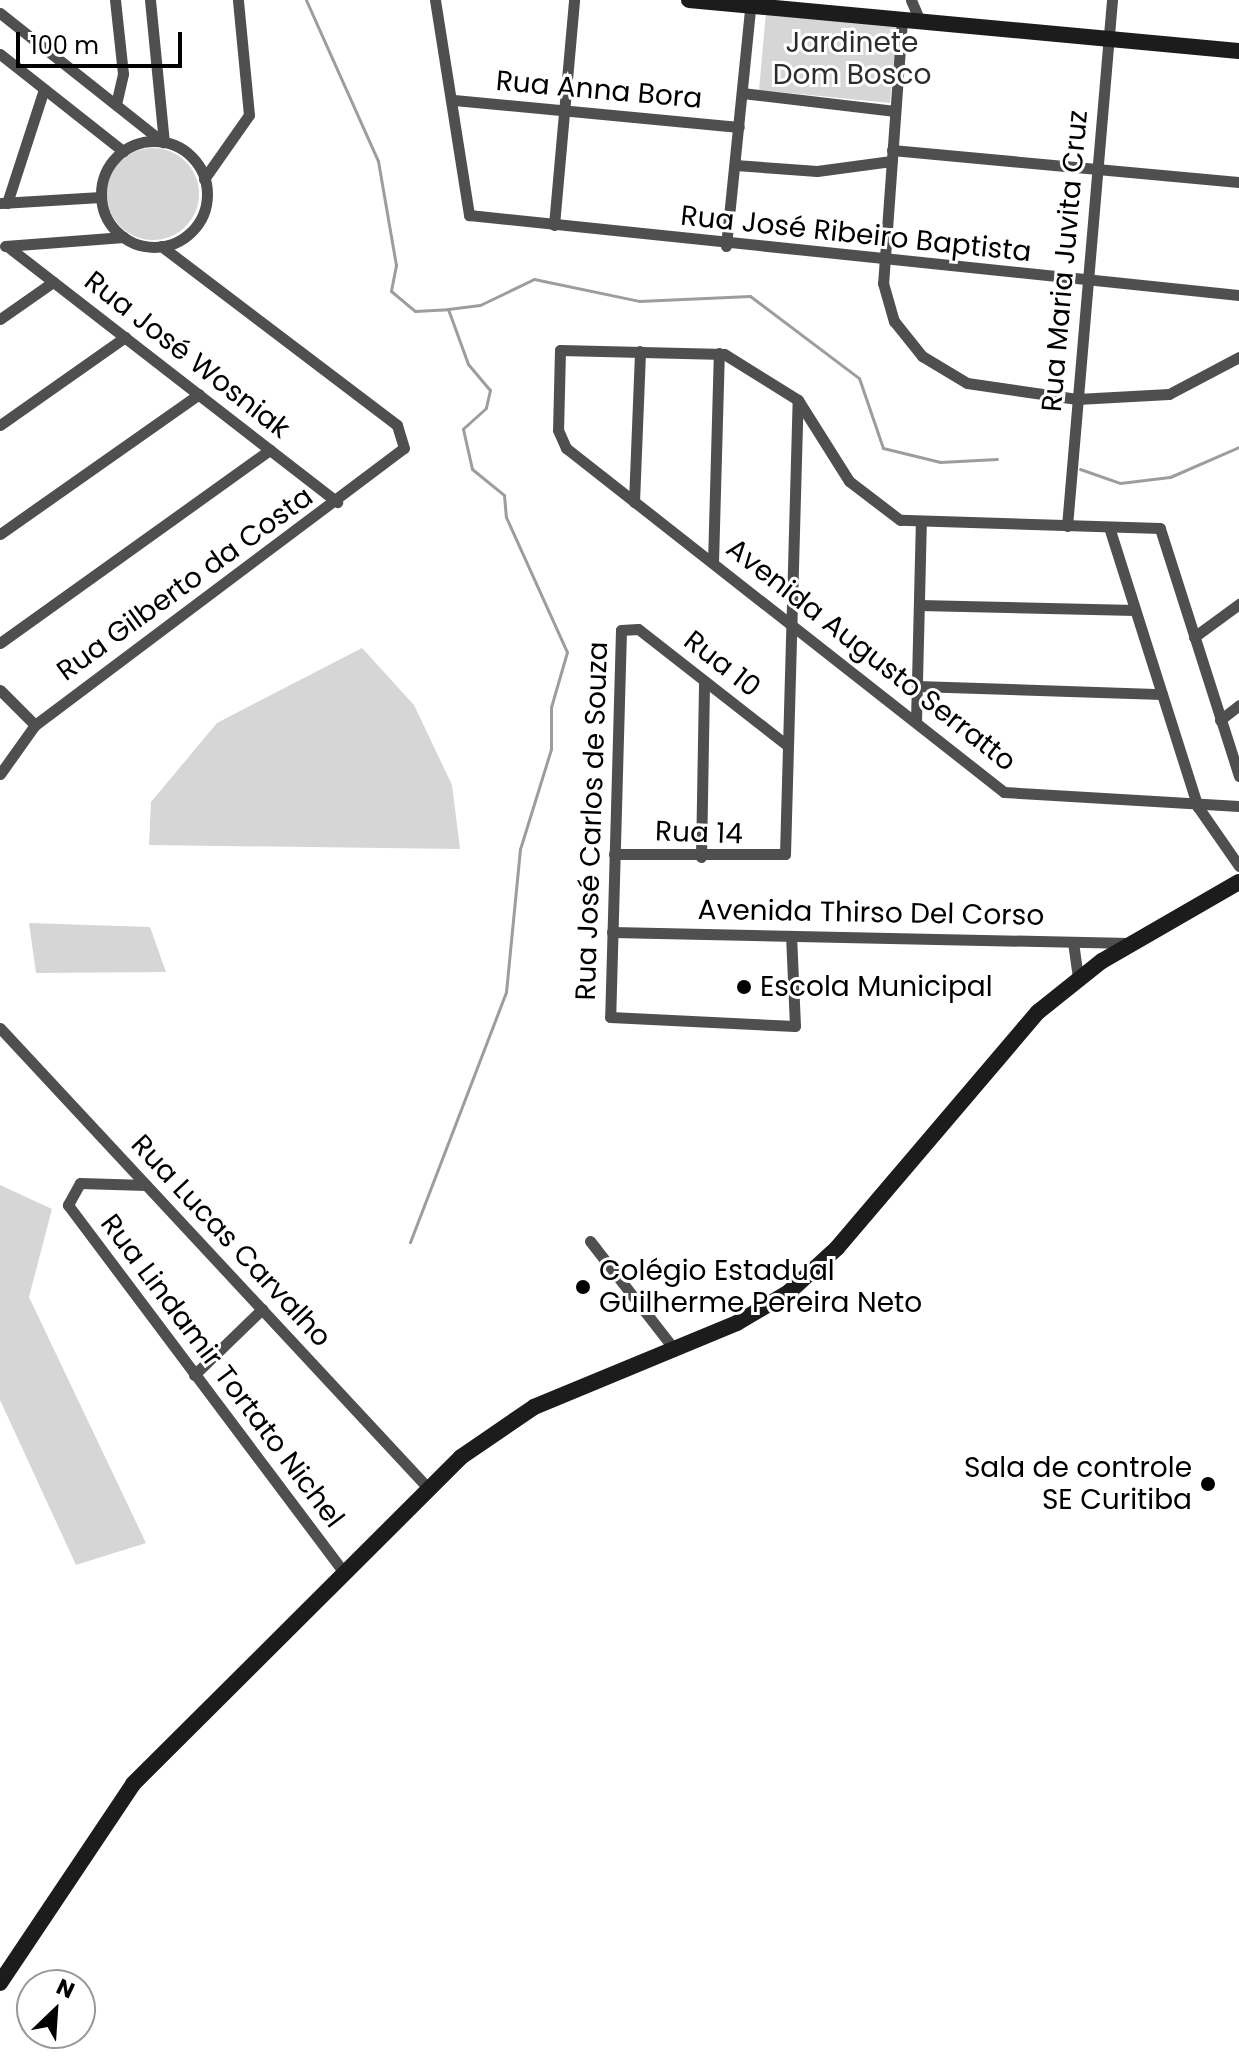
<!DOCTYPE html>
<html>
<head>
<meta charset="utf-8">
<style>
  body { margin:0 }
  #map { position:relative; width:1239px; height:2065px; overflow:hidden; background:#fff; font-family:Poppins,sans-serif }
  div>[style] { position:absolute }
  .green>* { inset:0; background:#d6d6d6 }
  .round { border-radius:50% }
  .stream>* { height:3px; margin:-1.5px; padding:0 1.5px; transform-origin:1.5px; border-radius:1.5px; background:#9d9d9d }
  .street>* { height:11px; margin:-5.5px; padding:0 5.5px; transform-origin:5.5px; border-radius:5.5px; background:#4f4f4f }
  .street>.ring { margin:-5.5px; padding:0; box-sizing:content-box; background:none; border:11px solid #4f4f4f; border-radius:50% }
  .secondary>* { height:16px; margin:-8px; padding:0 8px; transform-origin:8px; border-radius:8px; background:#1c1c1c }
  .dots>* { width:22px; height:22px; translate:-50% -50%; box-sizing:border-box; border:4px solid #fff; border-radius:50% }
  span { translate:-50% -50%; white-space:nowrap; text-align:center; line-height:1.15; -webkit-text-stroke:6px #fff; paint-order:stroke }
  .park-label { font-size:28px; color:#2d2d2d }
  .street-label { font-size:28px; color:#000 }
  .poi-label { font-size:28px; color:#000 }
  .left { translate:0 -50%; text-align:left }
  .right { translate:-100% -50%; text-align:right }
  .north { position:absolute; left:16px; top:1969px; width:80px; height:80px; box-sizing:border-box; background:#fff; border:2px solid #999; border-radius:50%; rotate:25deg; font-size:22px; font-weight:700; line-height:32px; text-align:center; color:#000 }
  .north::after { content:''; display:block; margin:auto; width:28px; height:36px; background:#000; clip-path:polygon(50% 0,100% 100%,50% 72%,0 100%) }
  .scale { position:absolute; left:16px; top:32px; width:166px; height:36px; box-sizing:border-box; border:4px solid #000; border-top:0; padding-left:10px; font-size:24px; line-height:28px; white-space:nowrap; color:#000; -webkit-text-stroke:6px #fff; paint-order:stroke }
</style>
</head>
<body>
<div id="map">
  <div class="green">
    <i style="clip-path:polygon(766px 12px,897px 24px,890px 103px,759px 90px)"></i>
    <i class="round" style="left:107px;top:148px;width:92px;height:92px"></i>
    <i style="clip-path:polygon(362px 648px,414px 705px,452px 785px,460px 849px,149px 845px,151px 802px,217px 723px)"></i>
    <i style="clip-path:polygon(29px 923px,150px 927px,166px 972px,36px 973px)"></i>
    <i style="clip-path:polygon(0 1185px,52px 1209px,29px 1297px,146px 1543px,76px 1565px,0 1400px)"></i>
  </div>
  <div class="stream">
    <i style="left:306px;top:0;width:176px;rotate:65.9deg"></i>
    <i style="left:378px;top:161px;width:106px;rotate:80.2deg"></i>
    <i style="left:396px;top:265px;width:26px;rotate:101deg"></i>
    <i style="left:391px;top:291px;width:31px;rotate:40deg"></i>
    <i style="left:415px;top:311px;width:33px;rotate:-3deg"></i>
    <i style="left:448px;top:309px;width:59px;rotate:70deg"></i>
    <i style="left:468px;top:364px;width:34px;rotate:50deg"></i>
    <i style="left:490px;top:390px;width:18px;rotate:103deg"></i>
    <i style="left:486px;top:408px;width:31px;rotate:138deg"></i>
    <i style="left:463px;top:429px;width:41px;rotate:77.3deg"></i>
    <i style="left:472px;top:469px;width:41px;rotate:39.1deg"></i>
    <i style="left:504px;top:495px;width:22px;rotate:85deg"></i>
    <i style="left:506px;top:517px;width:148px;rotate:65.7deg"></i>
    <i style="left:567px;top:652px;width:57px;rotate:106.2deg"></i>
    <i style="left:551px;top:707px;width:42px;rotate:90deg"></i>
    <i style="left:551px;top:749px;width:105px;rotate:107.2deg"></i>
    <i style="left:520px;top:849px;width:144px;rotate:95.6deg"></i>
    <i style="left:506px;top:992px;width:268px;rotate:111deg"></i>
    <i style="left:448px;top:309px;width:32px;rotate:-7deg"></i>
    <i style="left:480px;top:305px;width:60px;rotate:-25.7deg"></i>
    <i style="left:534px;top:279px;width:107px;rotate:11.8deg"></i>
    <i style="left:639px;top:301px;width:111px;rotate:-2.6deg"></i>
    <i style="left:750px;top:296px;width:136px;rotate:37deg"></i>
    <i style="left:859px;top:378px;width:74px;rotate:71.1deg"></i>
    <i style="left:883px;top:448px;width:59px;rotate:13.8deg"></i>
    <i style="left:940px;top:462px;width:57px;rotate:-3deg"></i>
    <i style="left:1080px;top:469px;width:42px;rotate:19.3deg"></i>
    <i style="left:1120px;top:483px;width:50px;rotate:-6.8deg"></i>
    <i style="left:1170px;top:477px;width:75px;rotate:-23.5deg"></i>
  </div>
  <div class="street">
    <i style="left:115px;top:0;width:74px;rotate:83.8deg"></i>
    <i style="left:123px;top:74px;width:31px;rotate:103deg"></i>
    <i style="left:150px;top:0;width:143px;rotate:84.4deg"></i>
    <i style="left:435px;top:0;width:218px;rotate:81deg"></i>
    <i style="left:469px;top:215px;width:774px;rotate:5.93deg"></i>
    <i style="left:911px;top:0;width:23px;rotate:67deg"></i>
    <i style="left:0;top:13px;width:208px;rotate:38.4deg"></i>
    <i style="left:902px;top:20px;width:264px;rotate:94.1deg"></i>
    <i style="left:883px;top:283px;width:40px;rotate:74deg"></i>
    <i style="left:894px;top:321px;width:45px;rotate:51.3deg"></i>
    <i style="left:922px;top:356px;width:52px;rotate:31deg"></i>
    <i style="left:967px;top:383px;width:111px;rotate:8.3deg"></i>
    <i style="left:1077px;top:399px;width:92px;rotate:-3.1deg"></i>
    <i style="left:1169px;top:394px;width:79px;rotate:-27.9deg"></i>
    <i style="left:0;top:54px;width:157px;rotate:38.3deg"></i>
    <i style="left:742px;top:93px;width:154px;rotate:6.7deg"></i>
    <i style="left:454px;top:100px;width:286px;rotate:5.4deg"></i>
    <i class="ring" style="left:101px;top:141px;width:95px;height:95px"></i>
    <i style="left:892px;top:150px;width:348px;rotate:5.3deg"></i>
    <i style="left:735px;top:165px;width:82px;rotate:4.2deg"></i>
    <i style="left:817px;top:171px;width:75px;rotate:-7.7deg"></i>
    <i style="left:204px;top:179px;width:78px;rotate:-54.9deg"></i>
    <i style="left:249px;top:115px;width:116px;rotate:-95.5deg"></i>
    <i style="left:1px;top:203px;width:100px;rotate:-3.4deg"></i>
    <i style="left:7px;top:203px;width:120px;rotate:-72deg"></i>
    <i style="left:554px;top:225px;width:226px;rotate:-84.9deg"></i>
    <i style="left:5px;top:246px;width:119px;rotate:-4.3deg"></i>
    <i style="left:7px;top:246px;width:418px;rotate:37.8deg"></i>
    <i style="left:726px;top:246px;width:247px;rotate:-84.2deg"></i>
    <i style="left:0;top:319px;width:65px;rotate:-34.9deg"></i>
    <i style="left:0;top:425px;width:153px;rotate:-35.1deg"></i>
    <i style="left:634px;top:502px;width:151px;rotate:-87.7deg"></i>
    <i style="left:1067px;top:526px;width:528px;rotate:-85.11deg"></i>
    <i style="left:1109px;top:527px;width:294px;rotate:72.4deg"></i>
    <i style="left:1198px;top:807px;width:72px;rotate:55.2deg"></i>
    <i style="left:0;top:534px;width:243px;rotate:-35.1deg"></i>
    <i style="left:713px;top:563px;width:210px;rotate:-88.4deg"></i>
    <i style="left:919px;top:605px;width:216px;rotate:1.3deg"></i>
    <i style="left:1194px;top:637px;width:56px;rotate:-36.3deg"></i>
    <i style="left:0;top:643px;width:332px;rotate:-35.6deg"></i>
    <i style="left:917px;top:686px;width:245px;rotate:1.9deg"></i>
    <i style="left:0;top:690px;width:49px;rotate:45deg"></i>
    <i style="left:1220px;top:720px;width:24px;rotate:-38deg"></i>
    <i style="left:916px;top:722px;width:198px;rotate:-88.6deg"></i>
    <i style="left:788px;top:746px;width:190px;rotate:-142deg"></i>
    <i style="left:638px;top:629px;width:17px;rotate:177deg"></i>
    <i style="left:621px;top:630px;width:387px;rotate:91.6deg"></i>
    <i style="left:610px;top:1017px;width:185px;rotate:2.8deg"></i>
    <i style="left:795px;top:1026px;width:90px;rotate:-92.5deg"></i>
    <i style="left:0;top:774px;width:60px;rotate:-54.5deg"></i>
    <i style="left:35px;top:725px;width:461px;rotate:-36.9deg"></i>
    <i style="left:404px;top:448px;width:24px;rotate:-107deg"></i>
    <i style="left:397px;top:425px;width:296px;rotate:-142.8deg"></i>
    <i style="left:1239px;top:776px;width:260px;rotate:-107.7deg"></i>
    <i style="left:1160px;top:528px;width:260px;rotate:-178.2deg"></i>
    <i style="left:900px;top:520px;width:64px;rotate:-142.6deg"></i>
    <i style="left:849px;top:481px;width:96px;rotate:-122.2deg"></i>
    <i style="left:798px;top:400px;width:87px;rotate:-148.1deg"></i>
    <i style="left:724px;top:354px;width:164px;rotate:-178.6deg"></i>
    <i style="left:560px;top:350px;width:80px;rotate:91.4deg"></i>
    <i style="left:558px;top:430px;width:20px;rotate:66deg"></i>
    <i style="left:566px;top:448px;width:557px;rotate:38.15deg"></i>
    <i style="left:1004px;top:792px;width:235px;rotate:3.4deg"></i>
    <i style="left:614px;top:854px;width:171px"></i>
    <i style="left:785px;top:854px;width:454px;rotate:-88.4deg"></i>
    <i style="left:701px;top:857px;width:176px;rotate:-89deg"></i>
    <i style="left:612px;top:932px;width:518px;rotate:1.22deg"></i>
    <i style="left:1073px;top:942px;width:36px;rotate:82deg"></i>
    <i style="left:0;top:1028px;width:628px;rotate:47.06deg"></i>
    <i style="left:146px;top:1185px;width:66px;rotate:-178.3deg"></i>
    <i style="left:80px;top:1183px;width:25px;rotate:119deg"></i>
    <i style="left:68px;top:1205px;width:461px;rotate:53.1deg"></i>
    <i style="left:590px;top:1241px;width:137px;rotate:52.1deg"></i>
    <i style="left:194px;top:1375px;width:95px;rotate:-44.1deg"></i>
  </div>
  <div class="secondary">
    <i style="left:689px;top:0;width:552px;rotate:5.3deg"></i>
    <i style="left:0;top:1983px;width:239px;rotate:-56.2deg"></i>
    <i style="left:133px;top:1784px;width:463px;rotate:-44.9deg"></i>
    <i style="left:461px;top:1457px;width:88px;rotate:-34.4deg"></i>
    <i style="left:534px;top:1407px;width:220px;rotate:-22.5deg"></i>
    <i style="left:737px;top:1323px;width:61px;rotate:-30.8deg"></i>
    <i style="left:789px;top:1292px;width:65px;rotate:-42.5deg"></i>
    <i style="left:837px;top:1248px;width:310px;rotate:-49.6deg"></i>
    <i style="left:1038px;top:1012px;width:82px;rotate:-38.6deg"></i>
    <i style="left:1102px;top:961px;width:158px;rotate:-30deg"></i>
  </div>
  <div class="dots">
    <i style="left:744px;top:987px;background:#000"></i>
    <i style="left:583px;top:1287px;background:#000"></i>
    <i style="left:1208px;top:1484px;background:#000"></i>
  </div>
  <div class="park-label">
    <span style="left:852px;top:59px">Jardinete<br>Dom Bosco</span>
  </div>
  <div class="street-label">
    <span style="left:599px;top:90px;rotate:5deg">Rua Anna Bora</span>
    <span style="left:856px;top:234px;rotate:6deg">Rua José Ribeiro Baptista</span>
    <span style="left:1065px;top:261px;rotate:-85deg">Rua Maria Juvita Cruz</span>
    <span style="left:187px;top:355px;rotate:38deg">Rua José Wosniak</span>
    <span style="left:185px;top:584px;rotate:-36deg">Rua Gilberto da Costa</span>
    <span style="left:871px;top:655px;rotate:38deg">Avenida Augusto Serratto</span>
    <span style="left:722px;top:664px;rotate:38deg">Rua 10</span>
    <span style="left:592px;top:821px;rotate:-88deg">Rua José Carlos de Souza</span>
    <span style="left:699px;top:833px;rotate:2deg">Rua 14</span>
    <span style="left:871px;top:913px;rotate:1deg">Avenida Thirso Del Corso</span>
    <span style="left:231px;top:1241px;rotate:47deg">Rua Lucas Carvalho</span>
    <span style="left:222px;top:1371px;rotate:53deg">Rua Lindamir Tortato Nichel</span>
  </div>
  <div class="poi-label">
    <span class="left" style="left:760px;top:987px">Escola Municipal</span>
    <span class="left" style="left:599px;top:1287px">Colégio Estadual<br>Guilherme Pereira Neto</span>
    <span class="right" style="left:1192px;top:1484px">Sala de controle<br>SE Curitiba</span>
  </div>
  <div class="north">N</div>
  <div class="scale">100 m</div>
</div>
</body>
</html>
